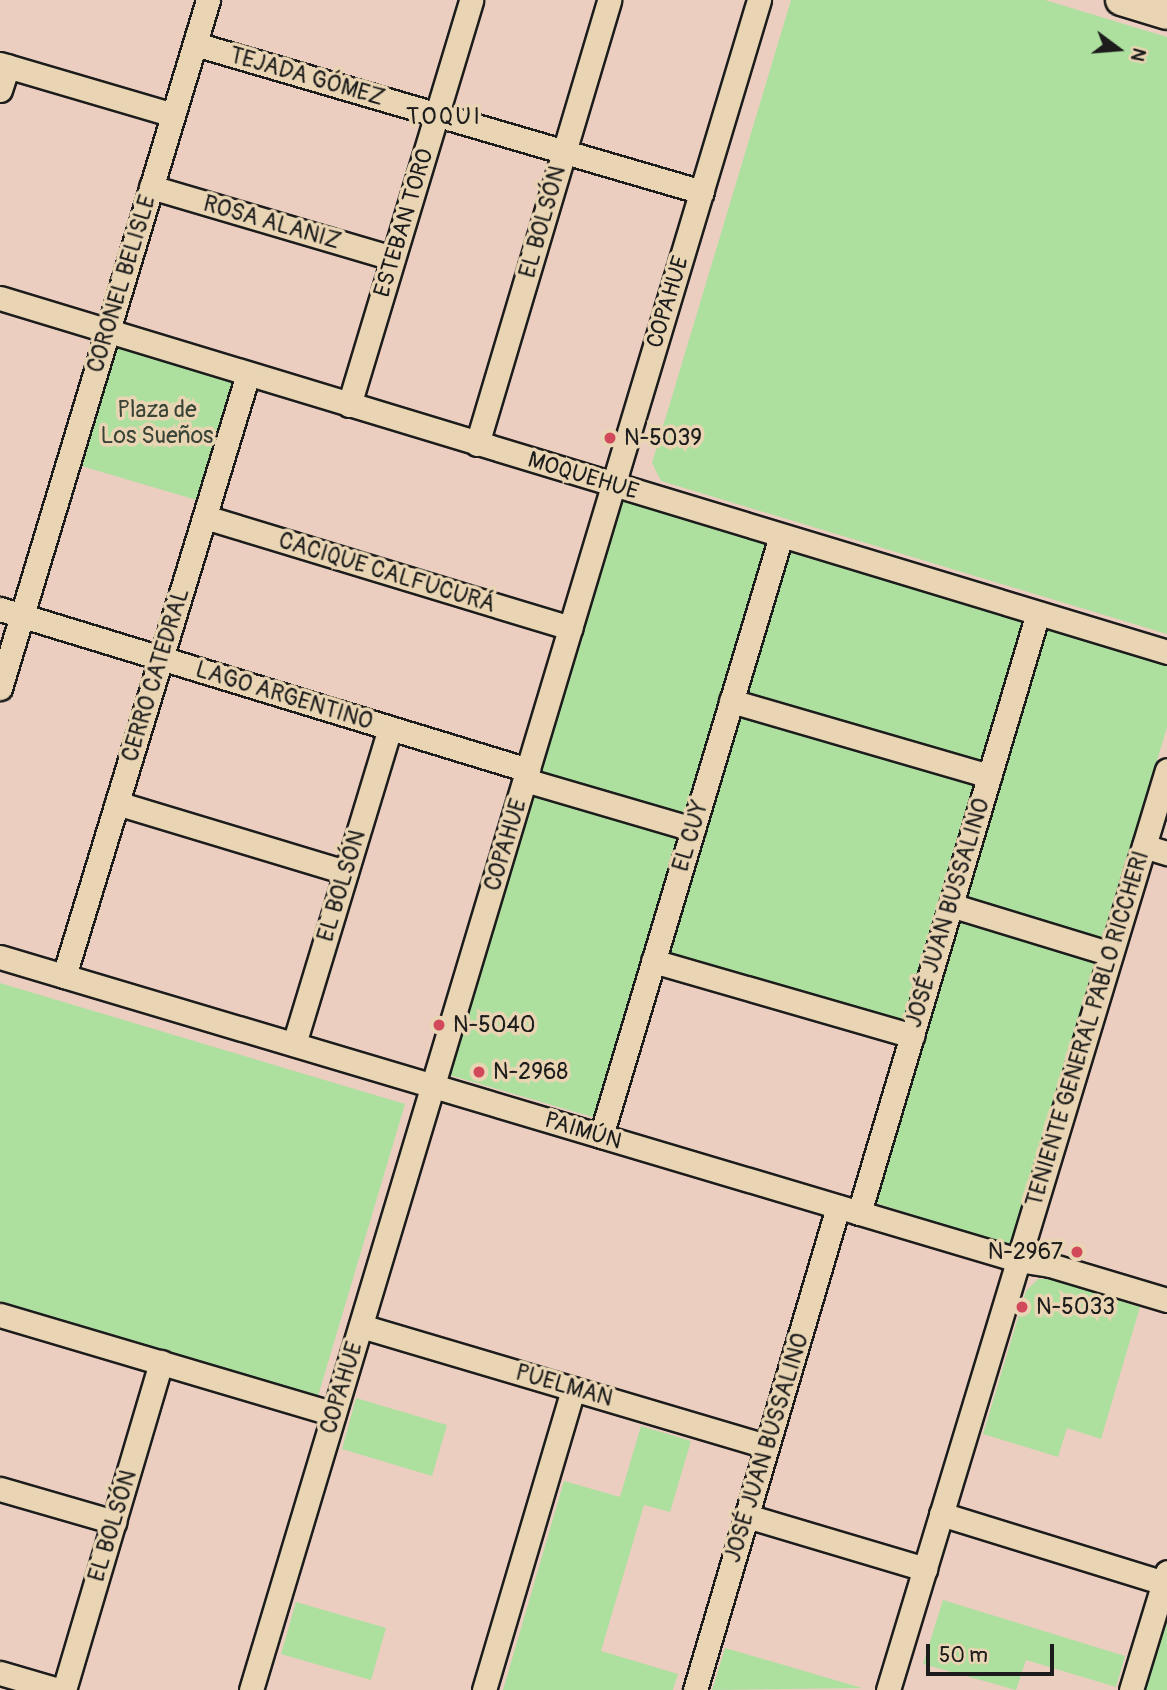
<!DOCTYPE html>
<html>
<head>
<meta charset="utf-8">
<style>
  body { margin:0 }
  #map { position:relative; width:1167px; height:1690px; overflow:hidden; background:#ebcec0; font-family:Pangolin,sans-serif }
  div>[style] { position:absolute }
  .green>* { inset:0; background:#addf9f }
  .roads { filter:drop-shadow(2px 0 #1c1c1c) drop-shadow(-2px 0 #1c1c1c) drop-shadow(0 2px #1c1c1c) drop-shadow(0 -2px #1c1c1c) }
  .minor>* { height:23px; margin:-11.5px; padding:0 11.5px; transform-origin:11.5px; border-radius:11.5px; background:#e9d5b3 }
  .major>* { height:30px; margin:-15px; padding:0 15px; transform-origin:15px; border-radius:15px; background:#e9d5b3 }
  .dots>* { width:19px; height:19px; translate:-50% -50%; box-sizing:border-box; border:4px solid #e9d5b3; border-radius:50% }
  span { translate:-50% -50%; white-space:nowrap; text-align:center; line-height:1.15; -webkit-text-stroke:7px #e9d5b3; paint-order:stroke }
  .street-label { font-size:23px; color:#1c1c1c }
  .park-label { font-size:23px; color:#394336 }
  .poi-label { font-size:23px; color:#1c1c1c }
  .left { translate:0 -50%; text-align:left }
  .right { translate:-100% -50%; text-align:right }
  .neighbourhood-label { font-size:24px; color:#1c1c1c; letter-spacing:2px }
  .north { position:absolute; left:1083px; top:14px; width:70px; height:70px; -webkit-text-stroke:5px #e9d5b3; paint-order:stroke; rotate:106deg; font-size:19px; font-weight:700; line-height:28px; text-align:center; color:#1c1c1c }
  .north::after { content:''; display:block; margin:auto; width:24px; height:32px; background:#1c1c1c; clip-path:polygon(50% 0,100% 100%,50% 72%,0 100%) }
  .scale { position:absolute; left:926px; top:1644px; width:128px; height:32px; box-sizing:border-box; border:4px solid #1c1c1c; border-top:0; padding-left:9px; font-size:21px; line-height:24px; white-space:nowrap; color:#1c1c1c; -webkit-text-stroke:5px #e9d5b3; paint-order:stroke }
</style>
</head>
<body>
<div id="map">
  <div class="green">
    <i style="clip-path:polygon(791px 0,1045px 0,1167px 37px,1167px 634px,661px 481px,652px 463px)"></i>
    <i style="clip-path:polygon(117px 348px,126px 348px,231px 382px,233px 387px,200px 501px,78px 465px)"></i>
    <i style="clip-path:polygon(622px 497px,770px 542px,686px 819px,538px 774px)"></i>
    <i style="clip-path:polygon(790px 547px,1028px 618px,984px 764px,746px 694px)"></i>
    <i style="clip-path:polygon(1045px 623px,1167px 660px,1167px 727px,1103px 943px,962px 901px)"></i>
    <i style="clip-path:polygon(738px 713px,977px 784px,906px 1024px,668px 953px)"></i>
    <i style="clip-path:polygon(532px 791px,680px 834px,596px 1118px,449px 1075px)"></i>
    <i style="clip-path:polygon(958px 914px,1098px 957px,1010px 1245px,869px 1201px)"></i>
    <i style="clip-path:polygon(0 983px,405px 1104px,318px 1396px,0 1301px)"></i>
    <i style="clip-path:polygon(1038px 1279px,1049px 1279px,1140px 1307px,1101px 1439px,1067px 1428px,1058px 1457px,983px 1434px,1026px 1291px)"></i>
    <i style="clip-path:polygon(356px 1398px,447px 1425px,432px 1476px,342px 1449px)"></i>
    <i style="clip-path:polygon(641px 1426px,691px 1441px,670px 1512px,644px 1505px,601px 1651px,678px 1674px,673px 1690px,503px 1690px,564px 1481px,620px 1497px)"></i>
    <i style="clip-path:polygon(943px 1600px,1125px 1656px,1116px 1687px,1026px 1660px,1016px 1690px,923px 1664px)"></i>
    <i style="clip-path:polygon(296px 1602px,386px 1628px,371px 1680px,281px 1654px)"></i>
    <i style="clip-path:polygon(1167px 1610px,1167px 1690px,1143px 1690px)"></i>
    <i style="clip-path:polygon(725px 1648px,794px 1668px,862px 1688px,712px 1690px)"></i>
  </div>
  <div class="roads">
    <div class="minor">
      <i style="left:195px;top:44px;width:528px;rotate:16.27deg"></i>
      <i style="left:0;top:64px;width:180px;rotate:16.4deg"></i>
      <i style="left:0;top:90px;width:25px;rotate:-72deg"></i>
      <i style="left:151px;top:187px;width:252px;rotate:16.4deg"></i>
      <i style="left:0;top:298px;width:1220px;rotate:16.87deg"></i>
      <i style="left:349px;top:405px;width:423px;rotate:-73.2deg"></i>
      <i style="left:477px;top:444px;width:463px;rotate:-73.4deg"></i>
      <i style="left:205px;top:517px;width:382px;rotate:16.9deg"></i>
      <i style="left:0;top:609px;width:552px;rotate:16.96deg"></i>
      <i style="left:0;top:688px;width:719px;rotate:-73.18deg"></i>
      <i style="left:731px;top:701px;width:269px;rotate:16.2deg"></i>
      <i style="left:525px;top:780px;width:175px;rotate:16.3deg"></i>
      <i style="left:117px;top:803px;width:239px;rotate:16.8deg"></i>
      <i style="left:1144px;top:846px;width:24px;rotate:17deg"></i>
      <i style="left:951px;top:905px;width:167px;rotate:17deg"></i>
      <i style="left:0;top:957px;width:1062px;rotate:16.58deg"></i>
      <i style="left:1018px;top:1260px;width:32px;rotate:9deg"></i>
      <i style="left:1050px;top:1265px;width:122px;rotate:16.7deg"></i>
      <i style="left:653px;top:961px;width:270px;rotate:16.1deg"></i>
      <i style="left:64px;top:976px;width:629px;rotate:-73deg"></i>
      <i style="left:294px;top:1044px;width:330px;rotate:-73.1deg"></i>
      <i style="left:601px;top:1136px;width:626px;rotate:-73.3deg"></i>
      <i style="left:859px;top:1213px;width:626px;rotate:-73.39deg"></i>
      <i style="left:0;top:1315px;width:348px;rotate:16.5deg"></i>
      <i style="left:361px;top:1326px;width:423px;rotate:16.5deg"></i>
      <i style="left:0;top:1489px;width:119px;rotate:16.1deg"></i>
      <i style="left:941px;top:1514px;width:237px;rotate:17.2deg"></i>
      <i style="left:747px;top:1516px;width:186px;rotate:16.6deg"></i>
      <i style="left:0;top:1673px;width:60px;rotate:16.3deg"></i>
      <i style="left:64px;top:1690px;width:342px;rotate:-73.5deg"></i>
      <i style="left:251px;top:1690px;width:1765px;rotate:-73.27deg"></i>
      <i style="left:484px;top:1690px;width:314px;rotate:-73.5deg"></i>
      <i style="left:695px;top:1690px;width:504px;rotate:-73.51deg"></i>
      <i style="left:888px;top:1690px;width:961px;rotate:-73.13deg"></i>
      <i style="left:1131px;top:1690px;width:123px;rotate:-73deg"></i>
    </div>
    <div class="major">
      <i style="left:1121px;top:0;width:48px;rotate:16.9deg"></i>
    </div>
  </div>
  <div class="dots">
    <i style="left:610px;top:438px;background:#d1495b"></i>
    <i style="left:439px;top:1025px;background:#d1495b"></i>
    <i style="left:479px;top:1072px;background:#d1495b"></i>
    <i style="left:1077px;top:1252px;background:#d1495b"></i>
    <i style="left:1022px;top:1307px;background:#d1495b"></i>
  </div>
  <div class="street-label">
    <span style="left:307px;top:77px;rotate:16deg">TEJADA GÓMEZ</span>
    <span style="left:543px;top:222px;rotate:-74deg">EL BOLSÓN</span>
    <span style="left:272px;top:223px;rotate:16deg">ROSA ALANIZ</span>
    <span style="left:404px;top:223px;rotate:-73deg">ESTEBAN TORO</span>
    <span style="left:122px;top:284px;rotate:-73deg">CORONEL BELISLE</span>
    <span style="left:668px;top:302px;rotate:-73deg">COPAHUE</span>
    <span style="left:583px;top:476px;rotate:17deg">MOQUEHUE</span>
    <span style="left:387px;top:573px;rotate:17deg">CACIQUE CALFUCURÁ</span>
    <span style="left:156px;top:675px;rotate:-73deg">CERRO CATEDRAL</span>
    <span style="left:284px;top:696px;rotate:17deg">LAGO ARGENTINO</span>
    <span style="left:691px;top:836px;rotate:-73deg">EL CUY</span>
    <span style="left:506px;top:845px;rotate:-73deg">COPAHUE</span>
    <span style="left:342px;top:886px;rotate:-73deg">EL BOLSÓN</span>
    <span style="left:948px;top:913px;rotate:-73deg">JOSÉ JUAN BUSSALINO</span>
    <span style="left:1088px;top:1029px;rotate:-73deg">TENIENTE GENERAL PABLO RICCHERI</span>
    <span style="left:583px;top:1131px;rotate:17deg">PAIMÚN</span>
    <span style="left:564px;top:1386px;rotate:16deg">PUELMAN</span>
    <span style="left:342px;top:1388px;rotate:-73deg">COPAHUE</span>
    <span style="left:767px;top:1448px;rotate:-73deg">JOSÉ JUAN BUSSALINO</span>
    <span style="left:113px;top:1526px;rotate:-73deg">EL BOLSÓN</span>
  </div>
  <div class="park-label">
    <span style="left:157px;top:423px">Plaza de<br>Los Sueños</span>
  </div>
  <div class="poi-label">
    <span class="left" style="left:624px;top:438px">N-5039</span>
    <span class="left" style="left:453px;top:1025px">N-5040</span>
    <span class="left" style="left:493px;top:1072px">N-2968</span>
    <span class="right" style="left:1063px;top:1252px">N-2967</span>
    <span class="left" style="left:1036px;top:1307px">N-5033</span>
  </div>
  <div class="neighbourhood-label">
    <span style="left:444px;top:117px">TOQUI</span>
  </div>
  <div class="north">N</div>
  <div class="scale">50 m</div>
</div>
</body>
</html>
